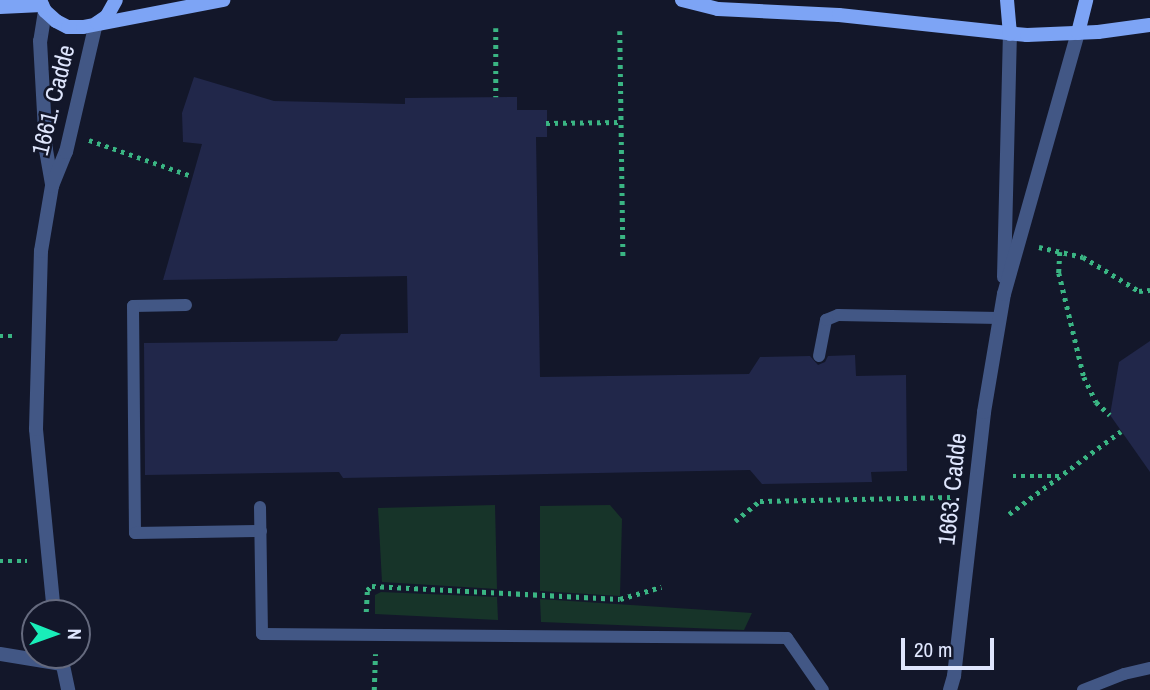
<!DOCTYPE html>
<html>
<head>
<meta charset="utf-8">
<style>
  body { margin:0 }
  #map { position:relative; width:1150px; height:690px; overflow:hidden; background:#13172a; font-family:"Archivo Narrow",sans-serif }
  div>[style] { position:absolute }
  .green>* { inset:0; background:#173429 }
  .building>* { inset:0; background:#21274a }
  .path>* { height:4.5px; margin-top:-2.25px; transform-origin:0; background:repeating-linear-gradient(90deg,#3ab583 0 3.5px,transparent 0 8.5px) }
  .lane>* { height:12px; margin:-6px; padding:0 6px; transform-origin:6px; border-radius:6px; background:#425785 }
  .street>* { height:14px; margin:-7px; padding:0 7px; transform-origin:7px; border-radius:7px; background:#425785 }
  .secondary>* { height:14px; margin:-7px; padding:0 7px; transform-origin:7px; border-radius:7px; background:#7da4f5 }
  span { translate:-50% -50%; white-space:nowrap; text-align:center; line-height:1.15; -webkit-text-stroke:5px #13172a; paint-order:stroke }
  .street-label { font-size:24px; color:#dfe6fd }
  .north { position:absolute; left:21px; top:599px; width:70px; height:70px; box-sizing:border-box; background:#13172a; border:2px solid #656a7e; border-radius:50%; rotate:91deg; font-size:19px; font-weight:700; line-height:28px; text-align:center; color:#dfe6fd }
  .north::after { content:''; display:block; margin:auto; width:24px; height:32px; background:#19eeb9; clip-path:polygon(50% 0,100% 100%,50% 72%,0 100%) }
  .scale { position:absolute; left:901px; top:638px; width:93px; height:32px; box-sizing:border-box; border:4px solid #dfe6fd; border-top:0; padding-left:9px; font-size:21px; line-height:24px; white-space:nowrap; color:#dfe6fd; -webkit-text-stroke:5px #13172a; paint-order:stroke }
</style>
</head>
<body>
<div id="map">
  <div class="green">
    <i style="clip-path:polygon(495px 505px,497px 589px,382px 582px,378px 508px)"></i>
    <i style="clip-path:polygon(610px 505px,622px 519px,620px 596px,540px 591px,540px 506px)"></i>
    <i style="clip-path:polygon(381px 592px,497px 597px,498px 620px,375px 614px,375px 595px)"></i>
    <i style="clip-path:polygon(540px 599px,752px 613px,744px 630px,541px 622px)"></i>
  </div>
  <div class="building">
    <i style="clip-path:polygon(194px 77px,274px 101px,405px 104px,405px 98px,517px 97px,517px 110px,547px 110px,547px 137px,536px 137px,540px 377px,749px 374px,760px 357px,810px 356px,818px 365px,825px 362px,828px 356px,855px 355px,856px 376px,906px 375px,907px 471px,871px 472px,872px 482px,762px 484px,750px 470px,343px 478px,339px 472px,145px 475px,144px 343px,337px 341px,341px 334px,408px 333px,407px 276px,163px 280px,202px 144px,183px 142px,182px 113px)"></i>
    <i style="clip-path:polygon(1150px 341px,1150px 472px,1110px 415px,1119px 362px)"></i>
  </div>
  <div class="path">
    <i style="left:496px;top:28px;width:69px;rotate:90deg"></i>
    <i style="left:620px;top:31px;width:225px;rotate:89.2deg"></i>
    <i style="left:546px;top:123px;width:75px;rotate:-0.8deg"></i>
    <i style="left:89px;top:140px;width:109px;rotate:19.3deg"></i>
    <i style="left:1039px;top:247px;width:45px;rotate:12.8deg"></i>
    <i style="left:1083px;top:257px;width:66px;rotate:31.3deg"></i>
    <i style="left:1139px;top:291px;width:11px;rotate:-5deg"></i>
    <i style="left:1060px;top:252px;width:21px;rotate:93deg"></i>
    <i style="left:1059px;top:273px;width:107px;rotate:76.5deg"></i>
    <i style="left:1084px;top:377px;width:28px;rotate:64deg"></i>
    <i style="left:1096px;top:402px;width:19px;rotate:43deg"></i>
    <i style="left:0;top:336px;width:17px"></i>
    <i style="left:1013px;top:476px;width:47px"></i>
    <i style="left:1009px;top:514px;width:139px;rotate:-36.5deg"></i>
    <i style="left:735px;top:521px;width:32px;rotate:-39deg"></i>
    <i style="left:760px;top:501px;width:193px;rotate:-1.2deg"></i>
    <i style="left:0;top:561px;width:27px"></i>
    <i style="left:366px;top:612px;width:22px;rotate:-87deg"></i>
    <i style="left:367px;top:590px;width:6px;rotate:-39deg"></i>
    <i style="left:372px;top:586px;width:248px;rotate:3deg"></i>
    <i style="left:620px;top:599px;width:43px;rotate:-16.3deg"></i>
    <i style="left:374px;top:690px;width:36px;rotate:-88deg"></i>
  </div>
  <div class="lane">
    <i style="left:186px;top:305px;width:53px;rotate:178.9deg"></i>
    <i style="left:133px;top:306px;width:227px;rotate:89.5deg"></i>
    <i style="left:135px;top:533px;width:126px;rotate:-0.9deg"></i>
    <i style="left:819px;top:356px;width:37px;rotate:-79deg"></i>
    <i style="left:826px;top:320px;width:13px;rotate:-23deg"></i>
    <i style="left:838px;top:315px;width:161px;rotate:1.1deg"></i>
    <i style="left:260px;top:507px;width:127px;rotate:89.1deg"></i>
    <i style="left:262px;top:634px;width:525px;rotate:0.44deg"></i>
    <i style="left:787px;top:638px;width:63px;rotate:55.3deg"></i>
    <i style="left:1083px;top:690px;width:44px;rotate:-21.3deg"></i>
    <i style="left:1124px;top:674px;width:27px;rotate:-13deg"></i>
  </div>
  <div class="street">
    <i style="left:45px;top:11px;width:30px;rotate:99deg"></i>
    <i style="left:40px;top:41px;width:109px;rotate:86.8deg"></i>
    <i style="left:46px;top:150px;width:36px;rotate:80deg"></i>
    <i style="left:1004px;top:277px;width:243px;rotate:-88.6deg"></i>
    <i style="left:54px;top:613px;width:185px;rotate:-95.6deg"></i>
    <i style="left:36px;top:429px;width:178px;rotate:-88.4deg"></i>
    <i style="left:41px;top:251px;width:66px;rotate:-80.4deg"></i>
    <i style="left:52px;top:186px;width:37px;rotate:-68deg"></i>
    <i style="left:66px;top:152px;width:132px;rotate:-76.9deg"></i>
    <i style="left:0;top:654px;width:63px;rotate:9.2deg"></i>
    <i style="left:61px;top:656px;width:35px;rotate:78deg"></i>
    <i style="left:950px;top:690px;width:15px;rotate:-74deg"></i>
    <i style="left:954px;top:676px;width:266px;rotate:-83.5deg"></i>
    <i style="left:984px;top:412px;width:120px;rotate:-80.4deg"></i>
    <i style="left:1004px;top:294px;width:271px;rotate:-74.2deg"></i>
  </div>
  <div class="secondary">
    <i style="left:40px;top:0;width:12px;rotate:66deg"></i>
    <i style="left:45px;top:11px;width:15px;rotate:42deg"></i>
    <i style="left:56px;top:21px;width:13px;rotate:27deg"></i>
    <i style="left:68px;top:27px;width:15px"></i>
    <i style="left:83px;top:27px;width:143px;rotate:-10.9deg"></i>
    <i style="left:682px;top:0;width:37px;rotate:14deg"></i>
    <i style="left:718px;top:9px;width:121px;rotate:2.8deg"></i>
    <i style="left:839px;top:15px;width:189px;rotate:6.1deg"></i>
    <i style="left:1027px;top:35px;width:71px;rotate:-2.4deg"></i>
    <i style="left:1098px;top:32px;width:52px;rotate:-7.7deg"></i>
    <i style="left:1007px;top:0;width:34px;rotate:85deg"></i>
    <i style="left:0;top:7px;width:42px;rotate:-2.7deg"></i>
    <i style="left:97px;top:23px;width:12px;rotate:-35deg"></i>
    <i style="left:107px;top:16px;width:18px;rotate:-61deg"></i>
    <i style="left:1078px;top:33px;width:34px;rotate:-76deg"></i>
  </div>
  <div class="street-label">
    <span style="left:53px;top:100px;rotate:-76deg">1661. Cadde</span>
    <span style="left:952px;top:489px;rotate:-84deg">1663. Cadde</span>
  </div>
  <div class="north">N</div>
  <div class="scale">20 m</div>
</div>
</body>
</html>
